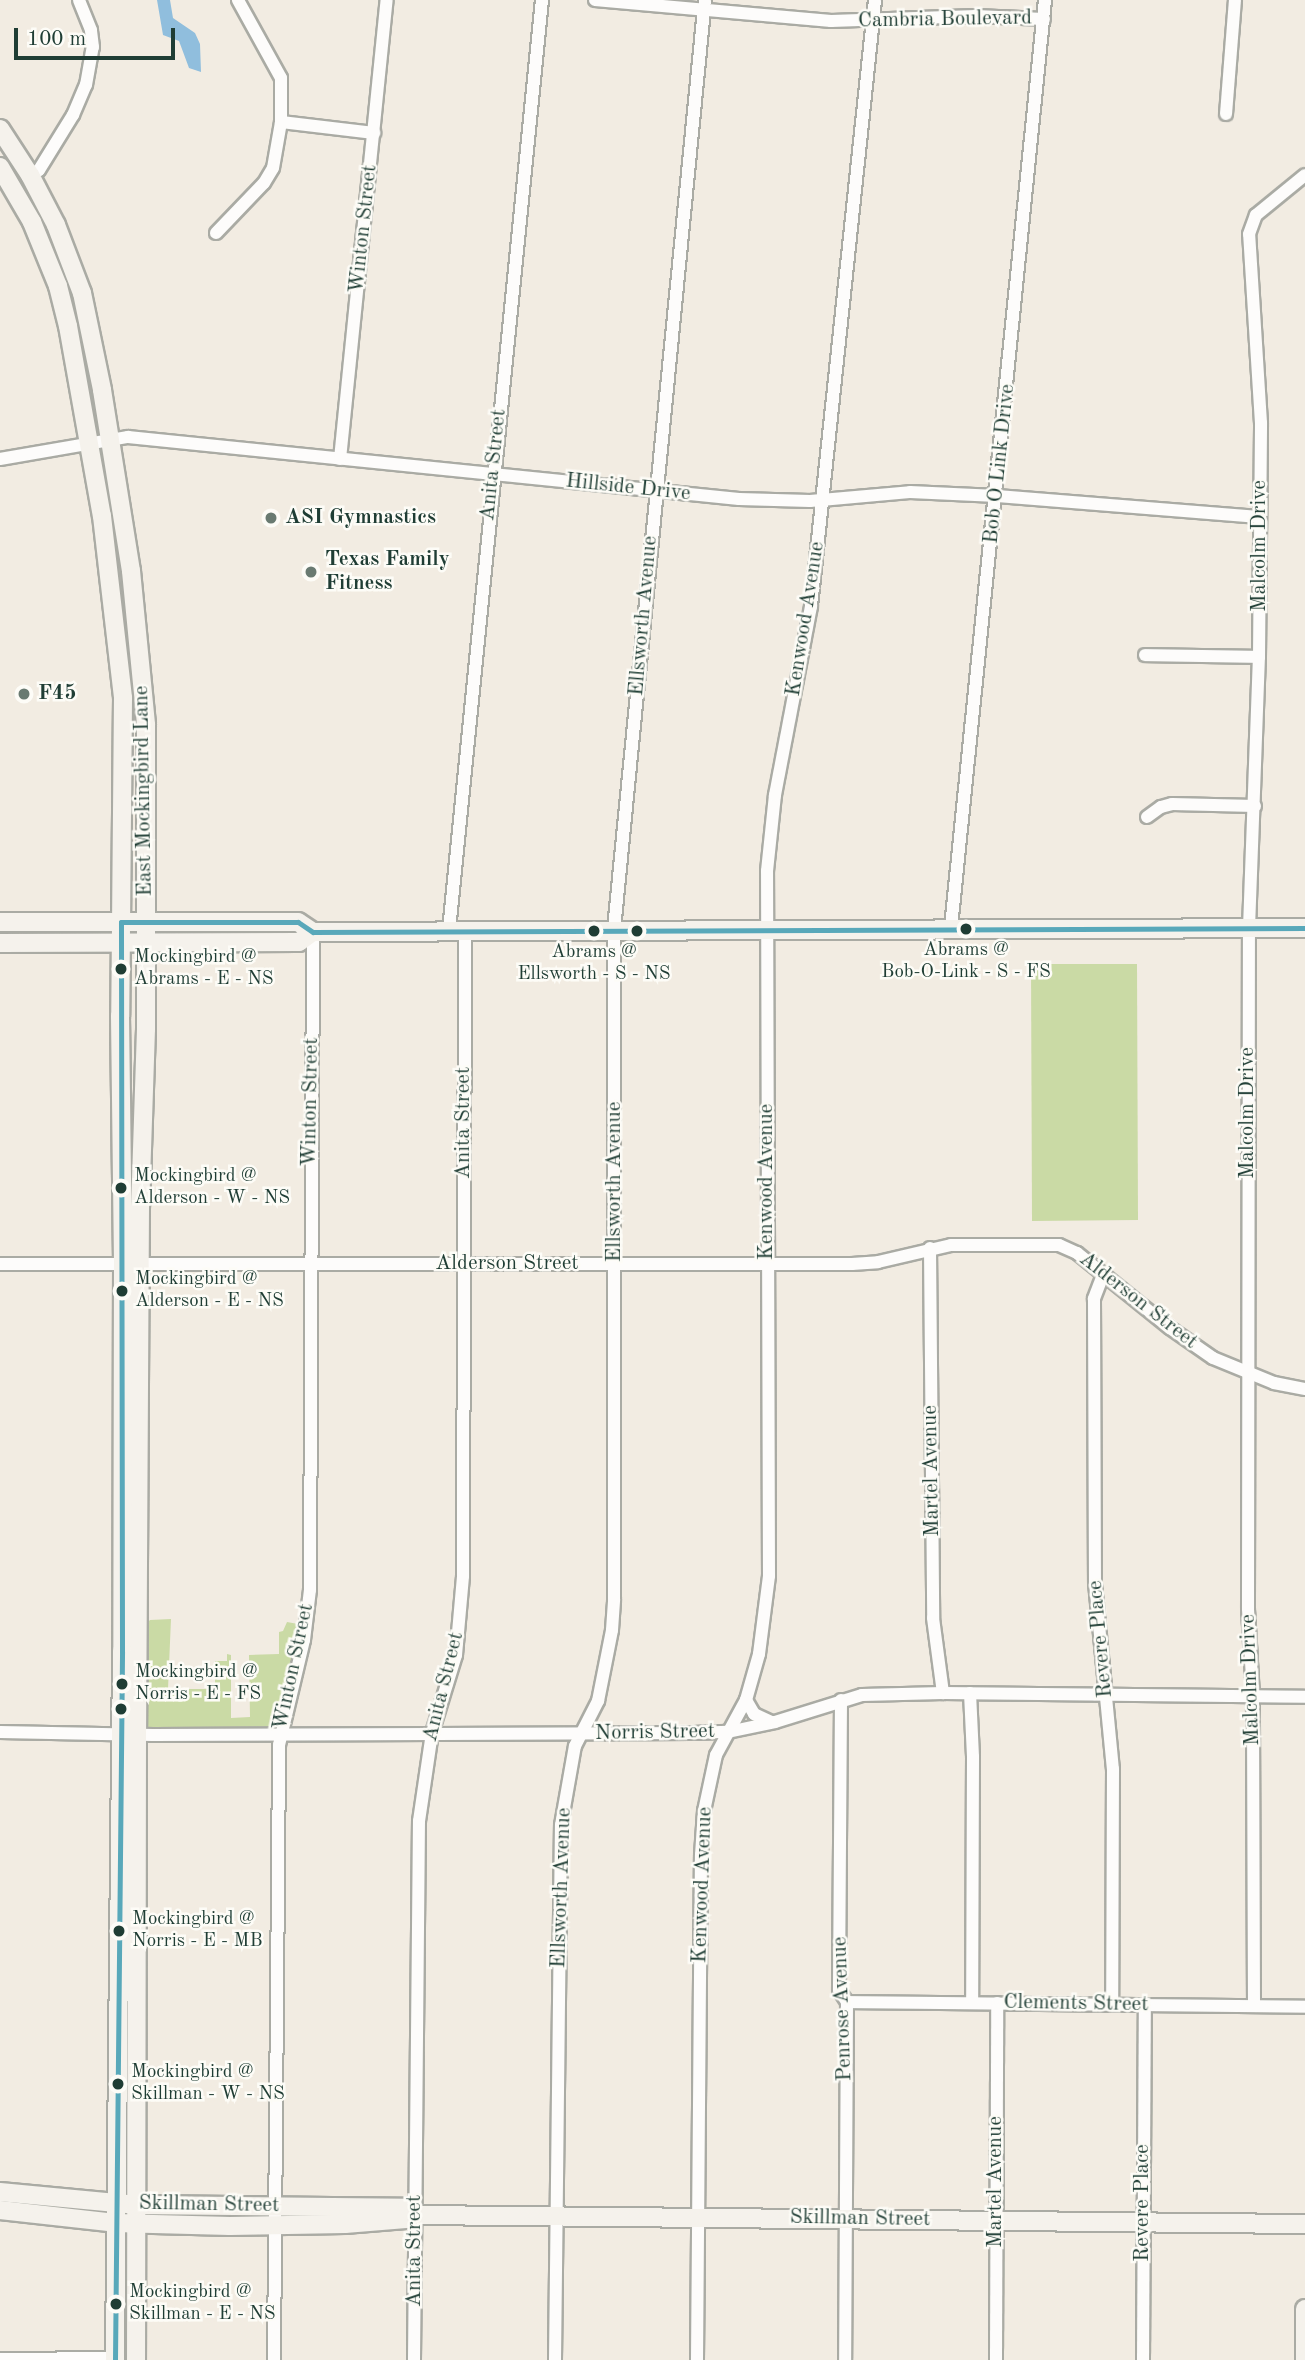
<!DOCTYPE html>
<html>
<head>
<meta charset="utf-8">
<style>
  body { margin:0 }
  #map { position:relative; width:1305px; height:2360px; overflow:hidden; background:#f2ece2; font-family:"Old Standard TT",serif }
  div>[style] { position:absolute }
  .green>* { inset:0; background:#cadaa5 }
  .water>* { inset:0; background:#90bedd }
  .roads { filter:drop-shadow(2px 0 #aaaba4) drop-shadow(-2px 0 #aaaba4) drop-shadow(0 2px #aaaba4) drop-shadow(0 -2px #aaaba4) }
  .street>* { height:12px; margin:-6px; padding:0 6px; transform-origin:6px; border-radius:6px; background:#fdfcfb }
  .secondary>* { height:18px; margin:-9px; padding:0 9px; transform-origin:9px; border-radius:9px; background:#f5f2ec }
  .bus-1>* { height:5px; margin:-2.5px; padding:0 2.5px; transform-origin:2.5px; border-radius:2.5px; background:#58a8ba }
  .dots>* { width:19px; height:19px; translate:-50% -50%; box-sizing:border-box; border:4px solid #fdfcf7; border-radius:50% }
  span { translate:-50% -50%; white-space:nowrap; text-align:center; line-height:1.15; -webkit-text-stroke:5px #fdfcf7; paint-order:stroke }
  .bus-label { font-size:19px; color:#1f3d34 }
  .left { translate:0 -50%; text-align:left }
  .street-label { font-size:21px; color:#1f3d34 }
  .poi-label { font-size:21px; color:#1f3d34; font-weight:700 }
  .scale { position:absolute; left:14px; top:28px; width:161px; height:32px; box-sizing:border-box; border:4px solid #1f3d34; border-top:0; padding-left:9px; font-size:21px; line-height:24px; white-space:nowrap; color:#1f3d34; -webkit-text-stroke:5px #fdfcf7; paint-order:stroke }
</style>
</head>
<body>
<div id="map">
  <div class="green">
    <i style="clip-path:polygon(1031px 964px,1137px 964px,1138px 1220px,1032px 1221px)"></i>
    <i style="clip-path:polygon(171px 1619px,168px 1689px,215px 1689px,215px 1661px,227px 1661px,227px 1654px,231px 1655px,231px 1718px,250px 1717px,249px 1655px,279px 1654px,279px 1632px,283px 1631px,287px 1622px,298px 1624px,292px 1658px,273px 1726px,270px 1729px,149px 1728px,146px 1723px,145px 1625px,150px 1620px)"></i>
  </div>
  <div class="water">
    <i style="clip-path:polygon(157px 0,170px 0,173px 18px,195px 33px,200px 44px,201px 72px,189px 68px,179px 41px,163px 35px)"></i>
  </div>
  <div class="roads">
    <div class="street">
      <i style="left:595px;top:0;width:237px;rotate:5.1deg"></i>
      <i style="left:831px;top:21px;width:145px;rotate:-2deg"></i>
      <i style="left:976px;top:16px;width:68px;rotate:2.5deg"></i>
      <i style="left:1226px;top:114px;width:114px;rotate:-85.5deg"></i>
      <i style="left:281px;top:122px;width:94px;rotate:6.7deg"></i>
      <i style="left:30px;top:175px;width:10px;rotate:-29deg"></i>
      <i style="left:39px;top:170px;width:65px;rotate:-58.3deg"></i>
      <i style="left:73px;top:115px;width:33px;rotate:-67deg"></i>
      <i style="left:86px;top:85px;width:39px;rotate:-80deg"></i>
      <i style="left:93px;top:47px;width:17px;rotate:-97deg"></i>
      <i style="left:91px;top:30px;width:32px;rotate:-112deg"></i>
      <i style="left:216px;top:233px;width:69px;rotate:-46.2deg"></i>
      <i style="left:264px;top:183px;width:17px;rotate:-59deg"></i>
      <i style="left:273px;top:168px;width:47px;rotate:-80.1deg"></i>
      <i style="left:281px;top:122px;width:44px;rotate:-90deg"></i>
      <i style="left:281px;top:78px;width:89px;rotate:-118.9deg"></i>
      <i style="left:0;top:459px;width:130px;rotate:-9.8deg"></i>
      <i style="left:128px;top:437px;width:614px;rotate:5.79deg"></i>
      <i style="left:739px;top:499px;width:71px;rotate:1.6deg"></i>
      <i style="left:810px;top:501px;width:100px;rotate:-5.1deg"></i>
      <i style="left:910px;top:492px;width:87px;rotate:2.6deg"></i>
      <i style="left:997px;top:496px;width:263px;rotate:4.6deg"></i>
      <i style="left:340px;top:459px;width:461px;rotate:-84.2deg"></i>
      <i style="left:1145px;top:655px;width:114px;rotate:1deg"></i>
      <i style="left:1147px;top:817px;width:17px;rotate:-36deg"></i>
      <i style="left:1161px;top:807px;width:11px;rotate:-15deg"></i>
      <i style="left:1172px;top:804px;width:83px;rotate:1.4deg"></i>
      <i style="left:951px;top:927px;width:932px;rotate:-84.21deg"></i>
      <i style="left:449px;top:930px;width:935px;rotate:-84.29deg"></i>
      <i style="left:930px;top:1248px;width:370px;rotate:89.5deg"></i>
      <i style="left:933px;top:1618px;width:76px;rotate:82.4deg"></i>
      <i style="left:0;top:1264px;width:852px"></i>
      <i style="left:852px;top:1264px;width:26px;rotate:-4deg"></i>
      <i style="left:878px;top:1262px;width:75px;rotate:-13.1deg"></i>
      <i style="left:951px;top:1245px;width:108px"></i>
      <i style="left:1059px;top:1245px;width:20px;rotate:24deg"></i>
      <i style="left:1077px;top:1253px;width:119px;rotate:38.9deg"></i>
      <i style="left:1170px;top:1328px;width:52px;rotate:34.9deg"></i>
      <i style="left:1213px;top:1358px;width:66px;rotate:22.3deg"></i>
      <i style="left:1274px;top:1383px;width:32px;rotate:11deg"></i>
      <i style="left:1103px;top:1275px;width:26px;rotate:111deg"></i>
      <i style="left:1094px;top:1299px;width:284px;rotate:89.8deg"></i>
      <i style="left:1095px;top:1583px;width:187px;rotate:84.5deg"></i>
      <i style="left:1113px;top:1769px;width:236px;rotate:90.2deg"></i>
      <i style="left:970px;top:1693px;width:64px;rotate:87.3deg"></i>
      <i style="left:973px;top:1757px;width:246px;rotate:90.2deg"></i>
      <i style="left:746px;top:1700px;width:16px;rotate:60deg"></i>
      <i style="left:754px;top:1714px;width:19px;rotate:25deg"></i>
      <i style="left:841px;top:1700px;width:290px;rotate:90.4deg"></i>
      <i style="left:839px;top:1990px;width:14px;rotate:56deg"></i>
      <i style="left:847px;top:2002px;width:358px;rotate:90.3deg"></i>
      <i style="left:0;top:1732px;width:153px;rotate:1.1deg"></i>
      <i style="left:153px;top:1735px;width:540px;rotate:-0.21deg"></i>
      <i style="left:693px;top:1733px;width:35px;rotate:-2deg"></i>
      <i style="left:728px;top:1732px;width:48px;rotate:-12deg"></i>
      <i style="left:775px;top:1722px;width:91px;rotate:-17.2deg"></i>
      <i style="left:862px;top:1695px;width:81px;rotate:-1.4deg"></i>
      <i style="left:943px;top:1693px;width:362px;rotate:0.6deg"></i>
      <i style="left:847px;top:2002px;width:458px;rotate:0.6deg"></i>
      <i style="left:1254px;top:2006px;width:310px;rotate:-90.2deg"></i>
      <i style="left:1253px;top:1696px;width:88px;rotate:-93.3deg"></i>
      <i style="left:1248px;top:1608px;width:680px;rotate:-89.92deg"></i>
      <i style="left:1249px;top:928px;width:271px;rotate:-87.9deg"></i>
      <i style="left:1259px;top:657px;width:234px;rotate:-89.5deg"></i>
      <i style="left:1261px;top:423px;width:189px;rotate:-93.6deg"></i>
      <i style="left:1249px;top:234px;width:20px;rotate:-70deg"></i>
      <i style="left:1256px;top:215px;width:63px;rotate:-39.2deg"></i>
      <i style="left:0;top:2359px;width:115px;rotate:-0.5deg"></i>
      <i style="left:274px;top:2360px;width:615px;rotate:-89.53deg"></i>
      <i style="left:279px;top:1745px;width:108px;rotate:-76.6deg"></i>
      <i style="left:304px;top:1640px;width:50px;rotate:-83.2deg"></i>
      <i style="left:310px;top:1590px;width:658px;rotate:-89.74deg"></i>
      <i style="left:414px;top:2360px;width:539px;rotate:-89.47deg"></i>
      <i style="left:419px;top:1821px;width:89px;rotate:-81.6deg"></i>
      <i style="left:432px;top:1733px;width:82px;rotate:-72.9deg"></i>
      <i style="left:456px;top:1655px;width:79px;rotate:-84.9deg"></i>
      <i style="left:463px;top:1576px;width:646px;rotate:-89.82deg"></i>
      <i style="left:555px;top:2360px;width:535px;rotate:-89.36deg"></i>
      <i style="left:561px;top:1825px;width:80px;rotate:-80deg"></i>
      <i style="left:575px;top:1746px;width:51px;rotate:-62.9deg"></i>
      <i style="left:598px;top:1701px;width:72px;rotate:-78.8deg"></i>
      <i style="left:612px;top:1630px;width:31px;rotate:-86deg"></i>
      <i style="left:614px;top:1599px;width:670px;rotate:-90deg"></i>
      <i style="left:614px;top:929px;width:933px;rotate:-84.41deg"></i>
      <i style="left:697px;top:2360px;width:505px;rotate:-89.55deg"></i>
      <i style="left:701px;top:1855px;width:44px;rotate:-86.1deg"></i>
      <i style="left:704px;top:1811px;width:57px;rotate:-77.9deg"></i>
      <i style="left:716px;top:1755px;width:63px;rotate:-61.4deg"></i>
      <i style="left:746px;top:1700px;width:48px;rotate:-74.2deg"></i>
      <i style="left:759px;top:1654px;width:79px;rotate:-82.7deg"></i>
      <i style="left:769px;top:1576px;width:705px;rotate:-90.16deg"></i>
      <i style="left:767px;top:871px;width:76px;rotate:-84deg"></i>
      <i style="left:775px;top:795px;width:192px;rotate:-79.2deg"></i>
      <i style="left:811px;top:606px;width:609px;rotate:-83.97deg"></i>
      <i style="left:996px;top:2360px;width:357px;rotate:-89.8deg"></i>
      <i style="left:1143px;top:2360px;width:355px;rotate:-89.7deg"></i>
    </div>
    <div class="secondary">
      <i style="left:0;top:129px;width:55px;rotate:56.9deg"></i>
      <i style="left:30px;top:175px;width:56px;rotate:62.5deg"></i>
      <i style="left:56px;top:225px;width:73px;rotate:69.1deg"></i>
      <i style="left:82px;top:293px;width:99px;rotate:78.3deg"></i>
      <i style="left:102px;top:390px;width:183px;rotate:80.9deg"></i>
      <i style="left:131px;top:571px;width:155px;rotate:84.4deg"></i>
      <i style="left:146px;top:725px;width:304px;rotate:90deg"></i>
      <i style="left:146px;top:1029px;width:177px;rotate:91.9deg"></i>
      <i style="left:140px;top:1206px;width:529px;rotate:90.32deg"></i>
      <i style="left:137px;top:1735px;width:625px;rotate:90.09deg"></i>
      <i style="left:0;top:167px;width:64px;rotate:59.8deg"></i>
      <i style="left:32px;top:222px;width:69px;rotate:67.9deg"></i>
      <i style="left:58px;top:286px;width:41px;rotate:76deg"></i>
      <i style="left:68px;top:326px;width:193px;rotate:79.9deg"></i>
      <i style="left:102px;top:516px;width:183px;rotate:83.4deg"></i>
      <i style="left:123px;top:698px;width:318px;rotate:90.5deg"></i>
      <i style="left:120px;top:1016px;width:249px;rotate:89.3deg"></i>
      <i style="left:123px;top:1265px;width:386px;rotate:90.1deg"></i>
      <i style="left:122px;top:1651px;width:709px;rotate:90.57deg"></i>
      <i style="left:0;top:922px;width:298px"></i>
      <i style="left:298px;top:922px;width:18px;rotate:34deg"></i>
      <i style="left:313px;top:932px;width:992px;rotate:-0.23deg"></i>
      <i style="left:0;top:943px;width:299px;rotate:-0.2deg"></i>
      <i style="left:299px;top:942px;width:17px;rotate:-36deg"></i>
      <i style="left:0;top:2192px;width:138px;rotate:5.4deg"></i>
      <i style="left:137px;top:2205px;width:269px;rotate:0.6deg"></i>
      <i style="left:406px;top:2208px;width:11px;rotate:38deg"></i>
      <i style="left:0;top:2210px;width:116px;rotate:6.4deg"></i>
      <i style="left:115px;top:2223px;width:115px;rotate:1.5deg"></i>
      <i style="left:230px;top:2226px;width:115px;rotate:-1deg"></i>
      <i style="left:345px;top:2224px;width:61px;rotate:-4.7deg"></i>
      <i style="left:406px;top:2219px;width:10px;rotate:-24deg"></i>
      <i style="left:415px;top:2215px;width:890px;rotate:0.58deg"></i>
      <i style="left:1305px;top:2360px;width:51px;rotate:-90deg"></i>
    </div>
  </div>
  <div class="bus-1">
    <i style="left:115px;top:2360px;width:709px;rotate:-89.43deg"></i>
    <i style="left:122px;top:1651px;width:729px;rotate:-90.08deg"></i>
    <i style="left:121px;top:922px;width:177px"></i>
    <i style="left:298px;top:922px;width:18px;rotate:34deg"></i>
    <i style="left:313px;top:932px;width:992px;rotate:-0.23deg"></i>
  </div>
  <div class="dots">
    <i style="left:271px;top:518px;background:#697a71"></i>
    <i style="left:311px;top:572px;background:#697a71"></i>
    <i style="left:24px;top:694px;background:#697a71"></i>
    <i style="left:966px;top:929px;background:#1f3d34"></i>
    <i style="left:594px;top:931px;background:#1f3d34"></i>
    <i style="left:637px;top:931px;background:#1f3d34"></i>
    <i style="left:121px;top:969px;background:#1f3d34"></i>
    <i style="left:121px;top:1188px;background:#1f3d34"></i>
    <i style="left:122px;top:1291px;background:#1f3d34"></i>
    <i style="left:122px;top:1684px;background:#1f3d34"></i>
    <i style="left:121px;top:1709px;background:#1f3d34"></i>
    <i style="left:119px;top:1931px;background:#1f3d34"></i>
    <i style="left:118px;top:2084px;background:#1f3d34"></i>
    <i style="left:116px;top:2304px;background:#1f3d34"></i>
  </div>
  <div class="bus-label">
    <span style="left:966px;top:962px">Abrams @<br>Bob-O-Link - S - FS</span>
    <span style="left:594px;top:964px">Abrams @<br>Ellsworth - S - NS</span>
    <span class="left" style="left:134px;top:969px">Mockingbird @<br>Abrams - E - NS</span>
    <span class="left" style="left:134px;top:1188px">Mockingbird @<br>Alderson - W - NS</span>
    <span class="left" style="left:135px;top:1291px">Mockingbird @<br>Alderson - E - NS</span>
    <span class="left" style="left:135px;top:1684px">Mockingbird @<br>Norris - E - FS</span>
    <span class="left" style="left:132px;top:1931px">Mockingbird @<br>Norris - E - MB</span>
    <span class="left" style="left:131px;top:2084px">Mockingbird @<br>Skillman - W - NS</span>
    <span class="left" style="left:129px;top:2304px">Mockingbird @<br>Skillman - E - NS</span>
  </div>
  <div class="street-label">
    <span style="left:945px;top:20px;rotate:-1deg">Cambria Boulevard</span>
    <span style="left:364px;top:229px;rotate:-84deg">Winton Street</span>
    <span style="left:1000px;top:464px;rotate:-84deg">Bob O Link Drive</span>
    <span style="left:494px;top:465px;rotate:-84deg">Anita Street</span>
    <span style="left:628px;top:488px;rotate:6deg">Hillside Drive</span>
    <span style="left:1260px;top:546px;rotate:-90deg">Malcolm Drive</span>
    <span style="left:644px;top:616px;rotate:-85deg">Ellsworth Avenue</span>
    <span style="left:806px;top:619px;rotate:-81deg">Kenwood Avenue</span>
    <span style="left:144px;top:791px;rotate:-91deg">East Mockingbird Lane</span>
    <span style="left:311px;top:1102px;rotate:-89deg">Winton Street</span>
    <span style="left:1248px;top:1113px;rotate:-90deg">Malcolm Drive</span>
    <span style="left:464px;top:1123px;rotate:-90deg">Anita Street</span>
    <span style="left:615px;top:1182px;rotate:-90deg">Ellsworth Avenue</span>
    <span style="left:767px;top:1182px;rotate:-90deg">Kenwood Avenue</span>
    <span style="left:507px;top:1264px">Alderson Street</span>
    <span style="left:1138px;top:1301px;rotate:38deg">Alderson Street</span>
    <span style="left:932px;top:1471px;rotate:-91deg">Martel Avenue</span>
    <span style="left:1101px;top:1639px;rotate:-95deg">Revere Place</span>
    <span style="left:294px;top:1667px;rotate:-78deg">Winton Street</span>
    <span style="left:1251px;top:1680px;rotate:-92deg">Malcolm Drive</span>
    <span style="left:444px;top:1687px;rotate:-76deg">Anita Street</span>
    <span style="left:655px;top:1733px;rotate:-1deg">Norris Street</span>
    <span style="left:703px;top:1885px;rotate:-88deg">Kenwood Avenue</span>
    <span style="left:562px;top:1888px;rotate:-88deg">Ellsworth Avenue</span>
    <span style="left:1076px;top:2004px;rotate:1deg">Clements Street</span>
    <span style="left:843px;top:2009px;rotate:-92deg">Penrose Avenue</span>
    <span style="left:996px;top:2182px;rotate:-90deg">Martel Avenue</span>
    <span style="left:1143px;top:2203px;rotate:-90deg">Revere Place</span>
    <span style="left:209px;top:2205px;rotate:1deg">Skillman Street</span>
    <span style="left:860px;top:2219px;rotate:1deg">Skillman Street</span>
    <span style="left:415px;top:2251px;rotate:-90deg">Anita Street</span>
  </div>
  <div class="poi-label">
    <span class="left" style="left:285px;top:518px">ASI Gymnastics</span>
    <span class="left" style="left:325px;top:572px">Texas Family<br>Fitness</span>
    <span class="left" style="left:38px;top:694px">F45</span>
  </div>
  <div class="scale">100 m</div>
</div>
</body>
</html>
